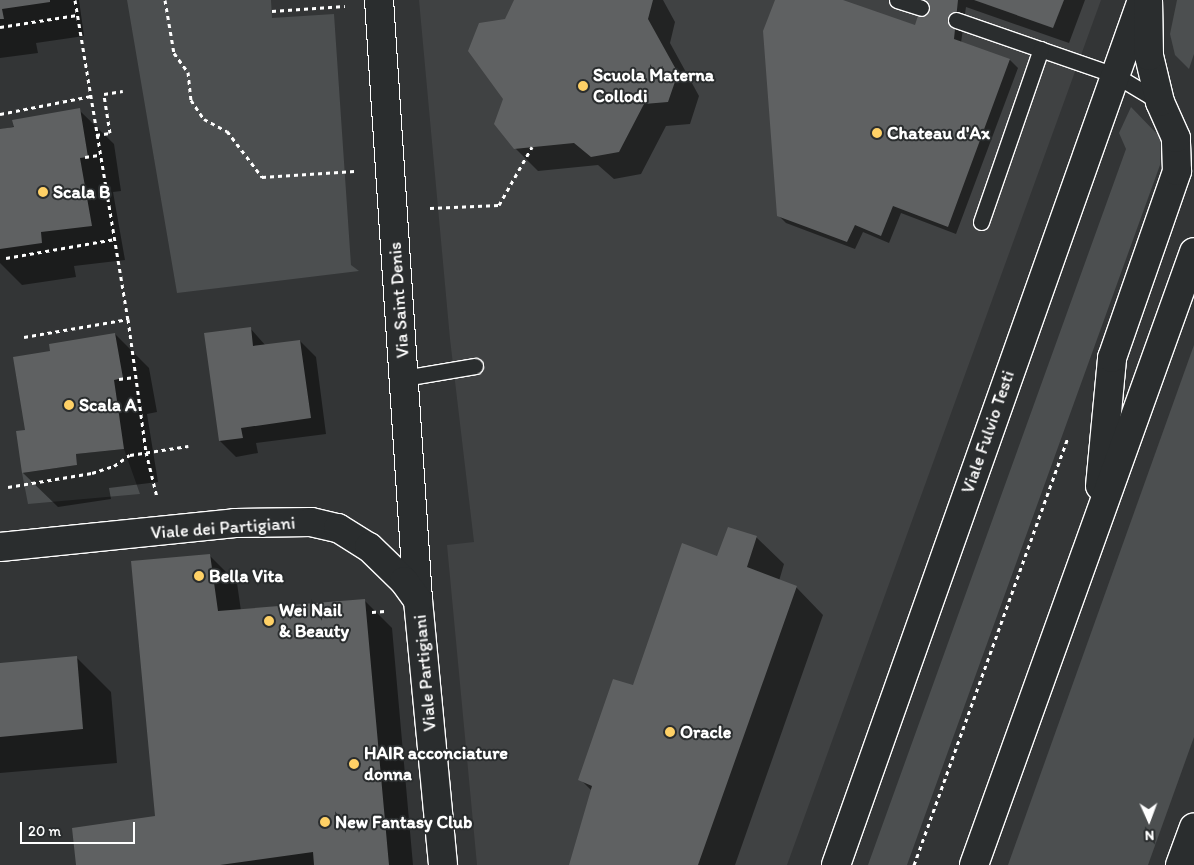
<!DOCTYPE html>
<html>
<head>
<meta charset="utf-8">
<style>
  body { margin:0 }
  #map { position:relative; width:1194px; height:865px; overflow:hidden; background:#333536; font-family:Itim,sans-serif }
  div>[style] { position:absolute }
  .built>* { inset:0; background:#404243 }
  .green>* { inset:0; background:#4c4f50 }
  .shadow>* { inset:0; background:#0007 }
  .building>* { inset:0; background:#5f6162 }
  .path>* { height:3px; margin-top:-1.5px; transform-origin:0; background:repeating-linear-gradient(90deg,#fff 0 4px,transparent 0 8px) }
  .roads { filter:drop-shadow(1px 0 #fff) drop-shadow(-1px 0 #fff) drop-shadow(0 1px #fff) drop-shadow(0 -1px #fff) }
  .service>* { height:15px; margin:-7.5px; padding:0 7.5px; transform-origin:7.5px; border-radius:7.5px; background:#2a2d2e }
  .minor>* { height:28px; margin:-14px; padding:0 14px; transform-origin:14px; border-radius:14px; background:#2a2d2e }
  .primary>* { height:28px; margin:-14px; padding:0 14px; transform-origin:14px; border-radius:14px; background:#2a2d2e }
  .dots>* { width:14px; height:14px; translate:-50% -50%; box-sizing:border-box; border:2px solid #2a2d2e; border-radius:50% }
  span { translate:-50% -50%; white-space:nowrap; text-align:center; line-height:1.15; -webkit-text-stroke:4px #2a2d2e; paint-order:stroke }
  .poi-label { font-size:18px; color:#fff; font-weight:700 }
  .left { translate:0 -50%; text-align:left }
  .street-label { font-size:18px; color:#fff }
  .north { position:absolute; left:1124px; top:795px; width:50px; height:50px; -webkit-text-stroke:4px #2a2d2e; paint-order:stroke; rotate:178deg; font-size:14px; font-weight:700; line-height:20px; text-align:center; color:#fff }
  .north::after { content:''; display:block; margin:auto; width:18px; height:22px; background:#fff; clip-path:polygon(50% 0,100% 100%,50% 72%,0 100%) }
  .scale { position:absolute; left:20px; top:822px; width:115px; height:22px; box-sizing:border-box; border:2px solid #fff; border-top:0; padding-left:6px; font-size:15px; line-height:18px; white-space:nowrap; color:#fff; -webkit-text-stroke:4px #2a2d2e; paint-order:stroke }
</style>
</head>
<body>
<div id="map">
  <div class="built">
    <i style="clip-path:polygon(419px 0,1101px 0,787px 865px,477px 865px,447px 545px,474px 542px,450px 339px)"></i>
  </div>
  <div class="green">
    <i style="clip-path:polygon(127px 0,271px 0,272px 18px,334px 14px,351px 265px,359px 271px,177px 293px)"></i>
    <i style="clip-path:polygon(1177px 0,1194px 0,1194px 54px,1189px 69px,1175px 55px,1170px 34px)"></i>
    <i style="clip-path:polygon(1131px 107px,1161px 138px,1160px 165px,907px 865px,868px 865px,1126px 149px,1119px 133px)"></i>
    <i style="clip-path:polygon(1194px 345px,1194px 737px,1148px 865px,1008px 865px)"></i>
    <i style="clip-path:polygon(124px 449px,140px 494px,28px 504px,22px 473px,77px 465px,76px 454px)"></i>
  </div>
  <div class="shadow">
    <i style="clip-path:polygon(0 0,79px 0,84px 36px,36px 43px,38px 53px,0 58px)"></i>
    <i style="clip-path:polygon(515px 0,663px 0,675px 22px,670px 43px,699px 96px,690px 124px,666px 126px,641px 174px,614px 179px,598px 165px,538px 171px,515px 148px,506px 20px)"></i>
    <i style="clip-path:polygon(776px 0,839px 0,916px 27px,925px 0,1085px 0,1069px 43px,966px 7px,961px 43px,1010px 60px,1018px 68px,956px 234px,901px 213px,889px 243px,863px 232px,855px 249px,786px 223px,778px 215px)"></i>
    <i style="clip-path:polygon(79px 110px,114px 144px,121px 191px,113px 192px,125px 260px,74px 266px,76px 277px,22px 285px,0 263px,0 130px)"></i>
    <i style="clip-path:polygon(250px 328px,266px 346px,300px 341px,316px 357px,326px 434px,256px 443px,258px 453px,236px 457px,220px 441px)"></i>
    <i style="clip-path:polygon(115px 334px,149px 368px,157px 412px,147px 414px,158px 482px,109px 488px,111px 499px,58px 507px,23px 473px,26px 431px,52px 352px)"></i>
    <i style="clip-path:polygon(756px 537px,784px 564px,779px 581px,796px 587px,823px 615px,735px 865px,570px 865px,592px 791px,580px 779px,634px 687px,718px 558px)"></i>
    <i style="clip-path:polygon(210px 556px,237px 583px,241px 611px,364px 600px,392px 628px,413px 865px,78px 865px,157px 817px)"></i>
    <i style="clip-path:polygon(76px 657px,111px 692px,117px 763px,0 773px,0 664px)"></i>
  </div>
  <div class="building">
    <i style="clip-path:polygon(0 0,50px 0,50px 2px,2px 9px,4px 19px,0 19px)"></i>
    <i style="clip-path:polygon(514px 0,653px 0,648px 19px,678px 73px,668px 102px,644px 104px,619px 152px,591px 157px,574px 143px,514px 149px,494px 124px,503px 99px,468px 51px,479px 23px,505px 19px)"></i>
    <i style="clip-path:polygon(775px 0,843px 0,915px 25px,923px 0,958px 0,954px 39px,1010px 59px,948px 227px,893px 206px,881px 236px,855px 225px,847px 242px,777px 216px,763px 31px)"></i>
    <i style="clip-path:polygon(974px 0,1064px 0,1053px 28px)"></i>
    <i style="clip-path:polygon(80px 108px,88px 157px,80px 158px,92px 226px,41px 232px,42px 243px,0 249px,0 129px,14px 127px,12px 120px)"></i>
    <i style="clip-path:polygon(251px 327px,253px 346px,300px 340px,311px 418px,241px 428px,243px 438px,219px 441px,204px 333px)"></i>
    <i style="clip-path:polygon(115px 333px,123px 378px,114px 380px,124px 449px,76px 454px,77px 465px,22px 473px,16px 431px,25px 430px,13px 357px,50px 351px,49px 344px)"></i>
    <i style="clip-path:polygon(728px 527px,757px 536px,747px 567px,797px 586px,698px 865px,569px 865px,592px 786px,578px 780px,613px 679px,633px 685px,682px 543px,717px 556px)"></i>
    <i style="clip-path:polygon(210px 554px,218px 611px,365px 599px,389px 865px,314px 865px,313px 852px,220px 865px,76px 865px,72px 828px,155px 816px,131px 561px)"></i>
    <i style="clip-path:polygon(77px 656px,83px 729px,0 737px,0 663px)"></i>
  </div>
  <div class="path">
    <i style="left:75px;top:0;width:323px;rotate:80.6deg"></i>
    <i style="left:128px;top:319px;width:134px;rotate:82.3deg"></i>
    <i style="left:146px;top:452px;width:46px;rotate:76.3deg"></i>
    <i style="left:165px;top:0;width:54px;rotate:80.4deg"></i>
    <i style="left:174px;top:53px;width:24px;rotate:54deg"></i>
    <i style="left:188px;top:72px;width:28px;rotate:84deg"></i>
    <i style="left:191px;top:100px;width:23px;rotate:56deg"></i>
    <i style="left:204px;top:119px;width:26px;rotate:28deg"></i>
    <i style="left:227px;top:131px;width:58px;rotate:52.7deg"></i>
    <i style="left:262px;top:177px;width:93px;rotate:-3.7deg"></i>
    <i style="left:272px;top:11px;width:73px;rotate:-3.9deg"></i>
    <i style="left:0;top:27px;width:78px;rotate:-8.9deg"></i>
    <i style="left:0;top:114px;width:93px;rotate:-11.2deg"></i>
    <i style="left:96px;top:135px;width:14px;rotate:-8deg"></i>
    <i style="left:110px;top:133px;width:39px;rotate:-99deg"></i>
    <i style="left:104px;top:94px;width:19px;rotate:-9deg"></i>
    <i style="left:85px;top:157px;width:14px;rotate:-8deg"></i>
    <i style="left:430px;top:208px;width:69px;rotate:-2.5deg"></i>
    <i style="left:499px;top:205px;width:67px;rotate:-60.4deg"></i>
    <i style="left:6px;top:258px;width:111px;rotate:-9.9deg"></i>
    <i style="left:24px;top:337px;width:106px;rotate:-9.8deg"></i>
    <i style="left:119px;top:379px;width:16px;rotate:-7deg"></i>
    <i style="left:8px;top:487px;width:85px;rotate:-9.5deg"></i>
    <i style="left:92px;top:473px;width:23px;rotate:-18deg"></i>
    <i style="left:114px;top:466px;width:19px;rotate:-35deg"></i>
    <i style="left:130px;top:455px;width:59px;rotate:-8.8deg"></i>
    <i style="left:372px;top:612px;width:13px;rotate:-4deg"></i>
    <i style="left:914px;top:865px;width:455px;rotate:-70.2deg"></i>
  </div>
  <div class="roads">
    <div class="service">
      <i style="left:897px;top:0;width:25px;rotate:18deg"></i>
      <i style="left:956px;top:20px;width:168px;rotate:19.1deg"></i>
      <i style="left:1115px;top:75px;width:52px;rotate:31deg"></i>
      <i style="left:981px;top:222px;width:183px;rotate:-70.9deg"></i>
      <i style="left:404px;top:378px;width:72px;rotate:-9.6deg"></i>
    </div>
    <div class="minor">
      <i style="left:379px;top:0;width:601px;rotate:86.28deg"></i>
      <i style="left:418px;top:600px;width:266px;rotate:84.6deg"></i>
      <i style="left:0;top:547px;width:236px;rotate:-5.8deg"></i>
      <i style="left:235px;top:523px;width:76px;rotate:-0.8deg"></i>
      <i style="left:311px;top:522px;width:28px;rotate:13deg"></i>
      <i style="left:338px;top:528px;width:36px;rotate:32deg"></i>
      <i style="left:369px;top:547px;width:49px;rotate:44.2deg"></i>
      <i style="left:404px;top:581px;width:24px;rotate:54deg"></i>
      <i style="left:836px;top:865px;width:918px;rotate:-70.52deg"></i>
    </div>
    <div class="primary">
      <i style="left:1100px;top:486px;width:129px;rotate:-84.6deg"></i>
      <i style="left:1112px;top:358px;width:198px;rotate:-70.8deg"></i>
      <i style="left:1177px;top:171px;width:33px;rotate:-92deg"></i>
      <i style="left:1176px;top:138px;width:39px;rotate:-114deg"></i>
      <i style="left:1160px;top:102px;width:47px;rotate:-103.4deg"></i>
      <i style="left:1149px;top:56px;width:56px;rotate:-91deg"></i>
      <i style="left:974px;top:865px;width:651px;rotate:-70.26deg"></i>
      <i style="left:1180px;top:865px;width:40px;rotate:-69.8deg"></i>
    </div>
  </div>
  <div class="dots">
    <i style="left:583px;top:86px;background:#ffd166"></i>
    <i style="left:877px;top:133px;background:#ffd166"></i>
    <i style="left:43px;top:192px;background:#ffd166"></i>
    <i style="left:69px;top:405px;background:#ffd166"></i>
    <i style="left:199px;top:576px;background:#ffd166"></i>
    <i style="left:269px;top:621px;background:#ffd166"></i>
    <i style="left:670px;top:732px;background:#ffd166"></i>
    <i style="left:354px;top:764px;background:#ffd166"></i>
    <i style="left:325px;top:822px;background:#ffd166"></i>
  </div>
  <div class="poi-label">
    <span class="left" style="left:593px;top:86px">Scuola Materna<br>Collodi</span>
    <span class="left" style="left:887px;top:133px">Chateau d'Ax</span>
    <span class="left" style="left:53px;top:192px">Scala B</span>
    <span class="left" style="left:79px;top:405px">Scala A</span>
    <span class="left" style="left:209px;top:576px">Bella Vita</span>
    <span class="left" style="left:279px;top:621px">Wei Nail<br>&amp; Beauty</span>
    <span class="left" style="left:680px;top:732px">Oracle</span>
    <span class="left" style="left:364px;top:764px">HAIR acconciature<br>donna</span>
    <span class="left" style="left:335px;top:822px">New Fantasy Club</span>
  </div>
  <div class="street-label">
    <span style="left:399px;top:300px;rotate:-94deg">Via Saint Denis</span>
    <span style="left:988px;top:432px;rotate:-71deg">Viale Fulvio Testi</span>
    <span style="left:223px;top:528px;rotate:-4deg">Viale dei Partigiani</span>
    <span style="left:425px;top:673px;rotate:-95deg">Viale Partigiani</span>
  </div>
  <div class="north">N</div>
  <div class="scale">20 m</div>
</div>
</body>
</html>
